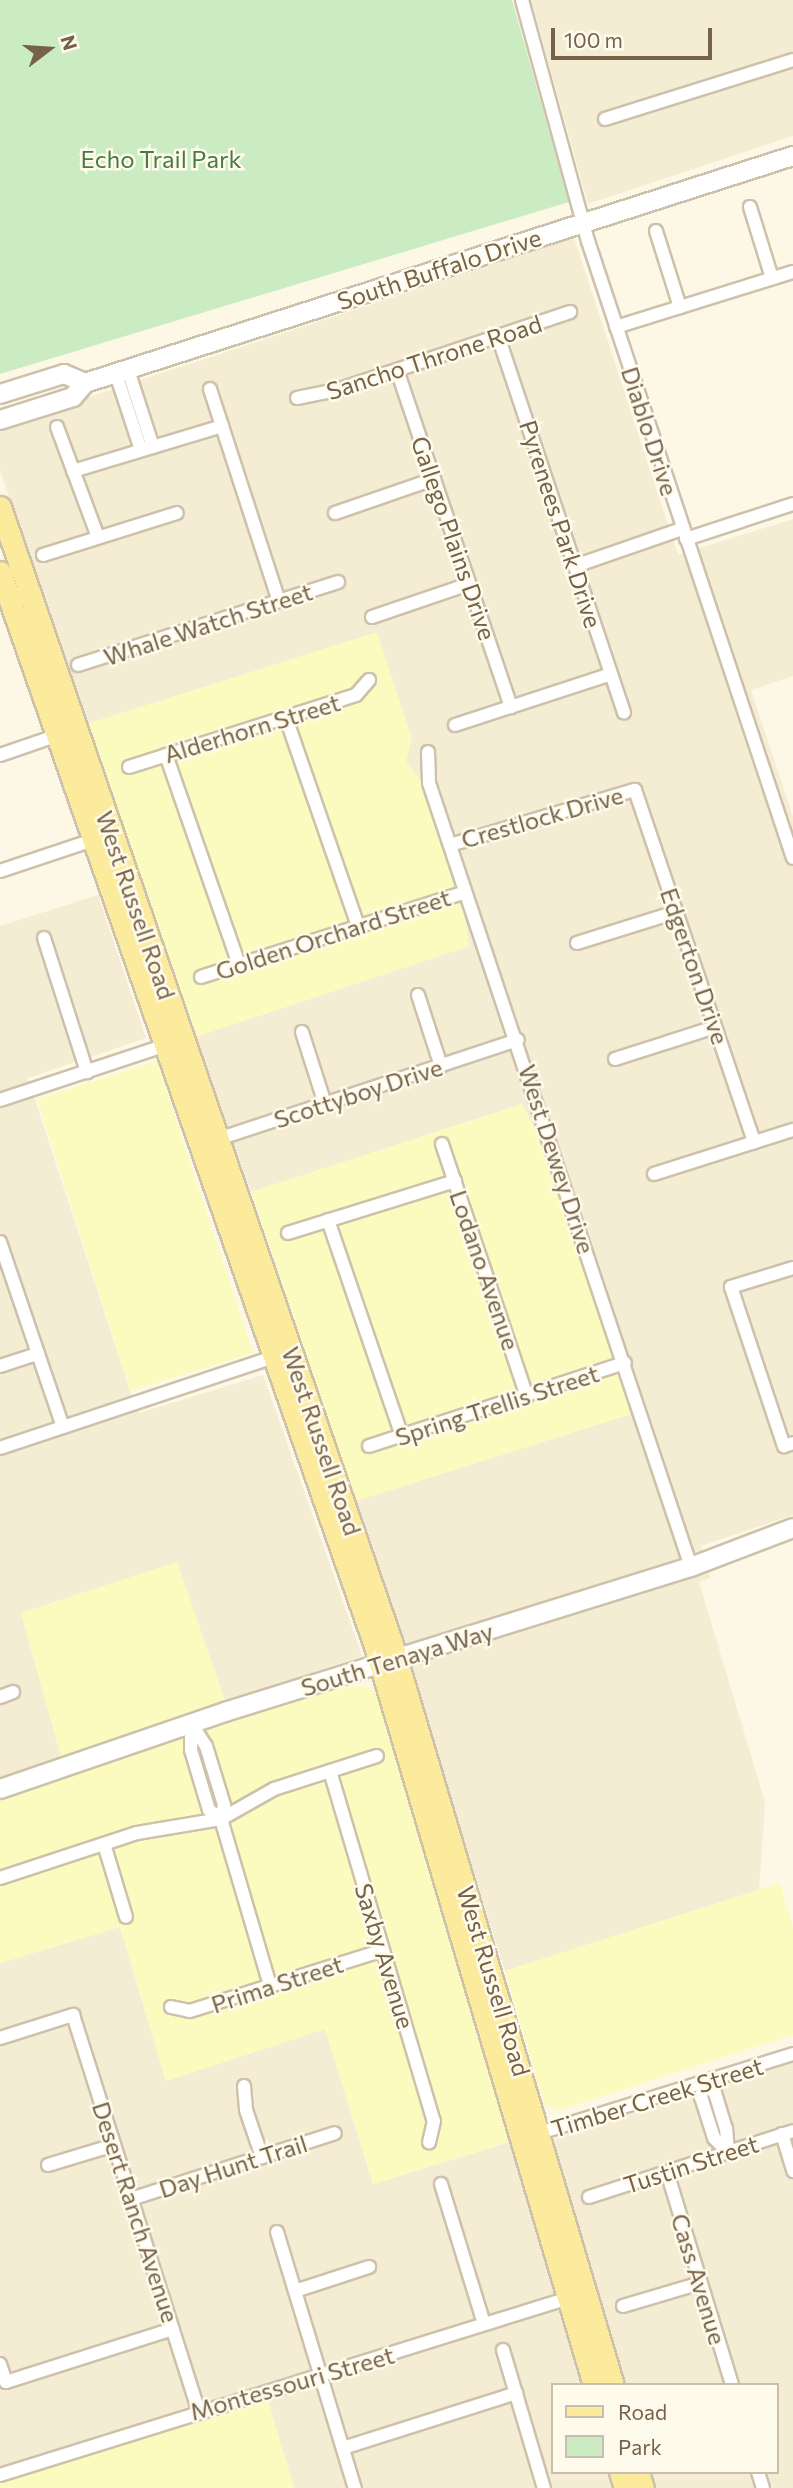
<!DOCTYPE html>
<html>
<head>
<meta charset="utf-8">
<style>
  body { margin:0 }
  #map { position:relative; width:793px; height:2488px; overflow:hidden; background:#fdf8e5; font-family:Commissioner,sans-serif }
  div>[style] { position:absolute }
  .residential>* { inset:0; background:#f4ecd3 }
  .green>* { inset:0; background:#cbebc3 }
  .sand>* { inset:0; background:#fcfbbf }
  .roads { filter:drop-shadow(2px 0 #cec1ab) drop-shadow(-2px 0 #cec1ab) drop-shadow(0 2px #cec1ab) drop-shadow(0 -2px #cec1ab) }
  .street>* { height:12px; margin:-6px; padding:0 6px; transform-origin:6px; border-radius:6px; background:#fff }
  .secondary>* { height:18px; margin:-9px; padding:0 9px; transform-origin:9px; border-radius:9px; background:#fff }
  .primary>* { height:21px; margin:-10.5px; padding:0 10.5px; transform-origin:10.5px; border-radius:10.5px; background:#fceb9d }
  span { translate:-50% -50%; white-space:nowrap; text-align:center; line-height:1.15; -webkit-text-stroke:5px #fffbec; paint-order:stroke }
  .park-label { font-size:24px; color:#477c42 }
  .street-label { font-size:24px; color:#76624a }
  .legend { position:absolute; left:551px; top:2383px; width:228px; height:91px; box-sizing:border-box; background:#fffbec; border:2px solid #c8beab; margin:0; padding:9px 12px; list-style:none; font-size:21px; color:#76624a }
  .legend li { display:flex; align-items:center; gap:14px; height:35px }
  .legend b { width:35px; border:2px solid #c8beab }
  .north { position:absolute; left:14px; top:14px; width:70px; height:70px; -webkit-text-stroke:5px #fffbec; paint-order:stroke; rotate:73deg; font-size:19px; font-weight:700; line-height:28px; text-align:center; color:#76624a }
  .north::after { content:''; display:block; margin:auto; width:24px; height:32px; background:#76624a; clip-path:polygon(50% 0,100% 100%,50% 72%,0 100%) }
  .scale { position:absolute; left:551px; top:28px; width:161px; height:32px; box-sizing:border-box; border:4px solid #76624a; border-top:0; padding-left:9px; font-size:21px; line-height:24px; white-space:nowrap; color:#76624a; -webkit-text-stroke:5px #fffbec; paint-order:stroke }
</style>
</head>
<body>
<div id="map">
  <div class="residential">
    <i style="clip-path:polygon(531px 0,793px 0,793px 136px,588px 204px)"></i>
    <i style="clip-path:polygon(574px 238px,678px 555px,793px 519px,793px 676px,751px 690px,793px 817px,793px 1515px,701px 1546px,710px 1578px,699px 1582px,765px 1802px,759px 1890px,505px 1971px,356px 1501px,631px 1414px,522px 1104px,251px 1192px,195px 1037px,469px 946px,462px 901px,424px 785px,406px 761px,409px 743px,376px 633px,87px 724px,0 470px,0 426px)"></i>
    <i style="clip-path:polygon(98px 895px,146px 1038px,28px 1078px,130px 1391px,139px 1413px,263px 1375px,362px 1656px,225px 1701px,177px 1562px,21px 1613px,64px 1767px,0 1789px,0 926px)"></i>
    <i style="clip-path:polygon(120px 1927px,166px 2081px,325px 2029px,373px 2184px,523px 2138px,599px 2385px,553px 2385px,553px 2472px,626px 2472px,631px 2488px,294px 2488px,266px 2395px,0 2476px,0 1963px)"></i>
    <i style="clip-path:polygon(793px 2063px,793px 2488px,656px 2488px,651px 2472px,777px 2472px,777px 2385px,624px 2385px,554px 2146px,556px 2138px)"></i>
  </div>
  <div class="green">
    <i style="clip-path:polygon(0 0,512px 0,569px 202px,0 374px)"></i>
  </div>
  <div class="sand">
    <i style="clip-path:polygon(377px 632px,412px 739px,406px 761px,424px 785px,462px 901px,469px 946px,195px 1037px,171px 996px,108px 812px,87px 724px)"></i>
    <i style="clip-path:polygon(157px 1061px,253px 1353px,130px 1391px,37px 1099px)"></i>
    <i style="clip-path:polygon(522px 1104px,541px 1140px,631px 1414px,356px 1501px,251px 1192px)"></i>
    <i style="clip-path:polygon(177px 1562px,231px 1719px,325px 1689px,365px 1686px,379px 1695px,499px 2062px,509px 2142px,373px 2184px,325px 2029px,166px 2081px,120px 1927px,0 1963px,0 1789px,64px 1767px,21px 1613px)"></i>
    <i style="clip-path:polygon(780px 1883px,793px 1928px,793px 2035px,559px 2110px,544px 2105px,505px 1971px)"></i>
    <i style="clip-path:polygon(266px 2394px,294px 2488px,0 2488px,0 2476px)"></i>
  </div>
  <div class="roads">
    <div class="street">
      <i style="left:522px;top:0;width:250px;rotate:74.7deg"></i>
      <i style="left:588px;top:241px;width:650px;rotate:71.62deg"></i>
      <i style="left:605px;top:119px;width:197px;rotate:-17.4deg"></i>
      <i style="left:750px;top:207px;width:74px;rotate:72.8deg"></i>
      <i style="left:656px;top:231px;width:80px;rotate:72.5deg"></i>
      <i style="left:616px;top:327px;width:185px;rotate:-17.3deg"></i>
      <i style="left:498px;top:336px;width:397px;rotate:71.5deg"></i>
      <i style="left:128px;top:370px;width:81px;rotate:72deg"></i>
      <i style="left:397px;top:370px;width:356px;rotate:71.3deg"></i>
      <i style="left:116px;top:374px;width:80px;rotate:71.8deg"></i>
      <i style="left:210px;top:389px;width:223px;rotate:72deg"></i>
      <i style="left:297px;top:398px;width:41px;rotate:-11.3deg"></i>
      <i style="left:337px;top:390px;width:246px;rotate:-18.5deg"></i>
      <i style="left:57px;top:427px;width:117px;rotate:69.6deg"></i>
      <i style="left:73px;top:471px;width:156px;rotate:-16.8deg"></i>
      <i style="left:335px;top:513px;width:105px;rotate:-19deg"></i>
      <i style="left:686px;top:539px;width:113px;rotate:-18.1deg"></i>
      <i style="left:43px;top:555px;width:140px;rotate:-17.4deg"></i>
      <i style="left:575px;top:566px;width:113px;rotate:-19.1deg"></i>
      <i style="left:372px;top:617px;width:102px;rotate:-18.8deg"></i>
      <i style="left:78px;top:665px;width:273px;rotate:-17.7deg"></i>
      <i style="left:286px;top:718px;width:220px;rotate:70.9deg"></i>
      <i style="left:455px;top:725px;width:164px;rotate:-18.1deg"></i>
      <i style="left:428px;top:752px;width:31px;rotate:88deg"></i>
      <i style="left:429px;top:783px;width:827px;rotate:71.52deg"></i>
      <i style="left:0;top:755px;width:65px;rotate:-19deg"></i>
      <i style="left:166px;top:755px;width:222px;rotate:70.8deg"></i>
      <i style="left:129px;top:767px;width:238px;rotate:-17.6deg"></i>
      <i style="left:356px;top:695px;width:20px;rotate:-49deg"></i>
      <i style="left:450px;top:845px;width:193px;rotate:-16.6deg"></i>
      <i style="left:635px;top:790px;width:372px;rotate:71.3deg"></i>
      <i style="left:0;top:871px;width:98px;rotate:-18.4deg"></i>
      <i style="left:44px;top:938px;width:141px;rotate:72.2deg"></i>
      <i style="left:577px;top:943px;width:104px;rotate:-17.4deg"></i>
      <i style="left:201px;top:977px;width:277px;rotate:-17.8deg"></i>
      <i style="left:418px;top:995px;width:75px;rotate:72.1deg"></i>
      <i style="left:302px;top:1032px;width:76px;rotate:72.3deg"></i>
      <i style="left:615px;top:1059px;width:105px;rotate:-17.7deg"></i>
      <i style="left:0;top:1100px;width:178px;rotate:-18.3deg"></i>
      <i style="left:212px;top:1141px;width:322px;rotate:-18.3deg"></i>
      <i style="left:442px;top:1144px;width:266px;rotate:71.4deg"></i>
      <i style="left:654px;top:1174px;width:146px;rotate:-17.6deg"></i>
      <i style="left:328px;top:1220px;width:228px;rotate:71.1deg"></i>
      <i style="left:288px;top:1233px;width:175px;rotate:-17.3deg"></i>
      <i style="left:0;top:1242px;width:195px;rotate:71.2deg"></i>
      <i style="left:793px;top:1268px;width:65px;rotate:163deg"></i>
      <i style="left:731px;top:1287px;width:168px;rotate:71.6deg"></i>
      <i style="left:784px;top:1446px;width:9px;rotate:-18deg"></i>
      <i style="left:0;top:1366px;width:40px;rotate:-18deg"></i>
      <i style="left:369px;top:1446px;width:269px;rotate:-18deg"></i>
      <i style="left:0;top:1448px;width:295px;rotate:-18.4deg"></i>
      <i style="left:0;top:1697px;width:14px;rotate:-21deg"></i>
      <i style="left:191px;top:1723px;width:27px;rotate:57deg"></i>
      <i style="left:206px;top:1746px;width:62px;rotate:73deg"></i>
      <i style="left:224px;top:1805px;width:14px;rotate:102deg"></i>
      <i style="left:221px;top:1819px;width:174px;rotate:73.6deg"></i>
      <i style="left:191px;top:1723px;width:27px;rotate:90deg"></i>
      <i style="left:191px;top:1750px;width:63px;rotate:73.3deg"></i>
      <i style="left:209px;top:1810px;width:15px;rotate:37deg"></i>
      <i style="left:330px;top:1771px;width:365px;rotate:73.5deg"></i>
      <i style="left:434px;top:2121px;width:22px;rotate:103deg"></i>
      <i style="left:104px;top:1844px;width:76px;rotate:73.2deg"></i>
      <i style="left:0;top:1878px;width:144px;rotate:-18.2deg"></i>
      <i style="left:137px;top:1833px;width:85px;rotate:-9.5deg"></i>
      <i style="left:221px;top:1819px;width:61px;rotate:-29.5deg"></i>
      <i style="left:274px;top:1789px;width:108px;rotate:-17.8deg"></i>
      <i style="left:171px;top:2007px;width:19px;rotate:12deg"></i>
      <i style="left:190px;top:2011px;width:202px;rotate:-17.5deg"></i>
      <i style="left:0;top:2038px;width:77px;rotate:-17.5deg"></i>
      <i style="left:73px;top:2015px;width:414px;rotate:72.4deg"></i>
      <i style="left:705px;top:2082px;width:16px;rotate:105deg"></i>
      <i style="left:701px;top:2097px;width:43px;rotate:72.4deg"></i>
      <i style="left:714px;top:2138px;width:20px;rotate:45deg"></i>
      <i style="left:705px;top:2082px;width:15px;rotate:48deg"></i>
      <i style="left:715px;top:2093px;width:37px;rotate:73deg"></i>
      <i style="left:726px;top:2128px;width:24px;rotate:85deg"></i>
      <i style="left:244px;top:2086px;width:24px;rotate:85deg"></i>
      <i style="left:246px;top:2110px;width:50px;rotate:71.2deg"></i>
      <i style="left:782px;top:2134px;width:39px;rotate:73deg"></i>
      <i style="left:533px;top:2135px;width:272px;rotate:-17.3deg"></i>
      <i style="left:48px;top:2165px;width:69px;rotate:-16.9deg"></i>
      <i style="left:667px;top:2172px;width:223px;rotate:73deg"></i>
      <i style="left:441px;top:2184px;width:146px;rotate:72.9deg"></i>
      <i style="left:589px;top:2197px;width:214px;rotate:-17.9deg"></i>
      <i style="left:131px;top:2199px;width:214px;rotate:-17.9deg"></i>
      <i style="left:277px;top:2232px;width:268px;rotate:73.1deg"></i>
      <i style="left:295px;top:2291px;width:78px;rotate:-18deg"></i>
      <i style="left:623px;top:2306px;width:80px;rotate:-16.6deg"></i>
      <i style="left:503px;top:2350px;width:144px;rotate:73.5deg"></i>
      <i style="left:0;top:2364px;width:19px;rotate:72deg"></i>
      <i style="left:6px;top:2382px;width:175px;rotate:-17.6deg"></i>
      <i style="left:343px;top:2448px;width:182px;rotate:-17.6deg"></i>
      <i style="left:758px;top:2472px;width:17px;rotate:73deg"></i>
      <i style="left:0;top:2475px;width:599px;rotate:-17.29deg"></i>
    </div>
    <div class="secondary">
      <i style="left:0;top:394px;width:67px;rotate:-17.4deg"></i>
      <i style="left:64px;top:374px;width:23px;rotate:23deg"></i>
      <i style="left:0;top:420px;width:77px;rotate:-17.5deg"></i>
      <i style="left:73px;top:397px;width:18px;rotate:-49deg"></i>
      <i style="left:85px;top:383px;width:744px;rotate:-17.78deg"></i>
      <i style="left:0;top:1789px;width:238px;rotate:-18.9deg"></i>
      <i style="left:225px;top:1712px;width:488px;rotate:-17.3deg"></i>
      <i style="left:691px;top:1567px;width:109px;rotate:-20.9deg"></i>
    </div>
    <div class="primary">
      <i style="left:0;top:507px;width:1200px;rotate:70.98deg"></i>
      <i style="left:391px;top:1641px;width:776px;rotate:73.39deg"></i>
      <i style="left:0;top:572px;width:1138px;rotate:70.75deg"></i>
      <i style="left:375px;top:1646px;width:771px;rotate:73.49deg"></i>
      <i style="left:620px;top:2472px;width:17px;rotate:73deg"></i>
      <i style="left:638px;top:2472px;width:17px;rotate:73deg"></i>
    </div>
  </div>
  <div class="park-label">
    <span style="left:161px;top:159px">Echo Trail Park</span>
  </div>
  <div class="street-label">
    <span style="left:439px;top:269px;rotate:-18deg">South Buffalo Drive</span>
    <span style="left:434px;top:357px;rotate:-18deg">Sancho Throne Road</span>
    <span style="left:650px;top:431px;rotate:72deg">Diablo Drive</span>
    <span style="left:561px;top:524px;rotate:72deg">Pyrenees Park Drive</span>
    <span style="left:454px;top:538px;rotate:71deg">Gallego Plains Drive</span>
    <span style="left:208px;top:624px;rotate:-18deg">Whale Watch Street</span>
    <span style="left:252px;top:728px;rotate:-17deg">Alderhorn Street</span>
    <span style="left:542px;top:817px;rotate:-16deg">Crestlock Drive</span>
    <span style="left:136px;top:905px;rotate:71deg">West Russell Road</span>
    <span style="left:333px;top:934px;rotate:-18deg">Golden Orchard Street</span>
    <span style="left:695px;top:966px;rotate:71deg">Edgerton Drive</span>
    <span style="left:358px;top:1093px;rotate:-18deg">Scottyboy Drive</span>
    <span style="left:557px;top:1159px;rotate:72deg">West Dewey Drive</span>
    <span style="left:485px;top:1270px;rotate:71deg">Lodano Avenue</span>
    <span style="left:497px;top:1405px;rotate:-18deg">Spring Trellis Street</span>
    <span style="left:322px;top:1441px;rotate:71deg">West Russell Road</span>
    <span style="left:397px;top:1659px;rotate:-17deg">South Tenaya Way</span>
    <span style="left:385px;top:1956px;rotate:73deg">Saxby Avenue</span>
    <span style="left:494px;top:1981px;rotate:73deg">West Russell Road</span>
    <span style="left:277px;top:1984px;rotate:-18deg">Prima Street</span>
    <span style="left:657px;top:2097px;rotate:-17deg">Timber Creek Street</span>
    <span style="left:691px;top:2164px;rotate:-18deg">Tustin Street</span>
    <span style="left:233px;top:2166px;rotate:-18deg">Day Hunt Trail</span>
    <span style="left:136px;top:2212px;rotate:72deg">Desert Ranch Avenue</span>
    <span style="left:699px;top:2279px;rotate:73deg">Cass Avenue</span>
    <span style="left:292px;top:2383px;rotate:-16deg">Montessouri Street</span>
  </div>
  <ul class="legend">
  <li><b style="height:9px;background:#fceb9d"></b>Road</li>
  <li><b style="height:19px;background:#cbebc3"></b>Park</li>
  </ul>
  <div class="north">N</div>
  <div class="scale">100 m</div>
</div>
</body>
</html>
